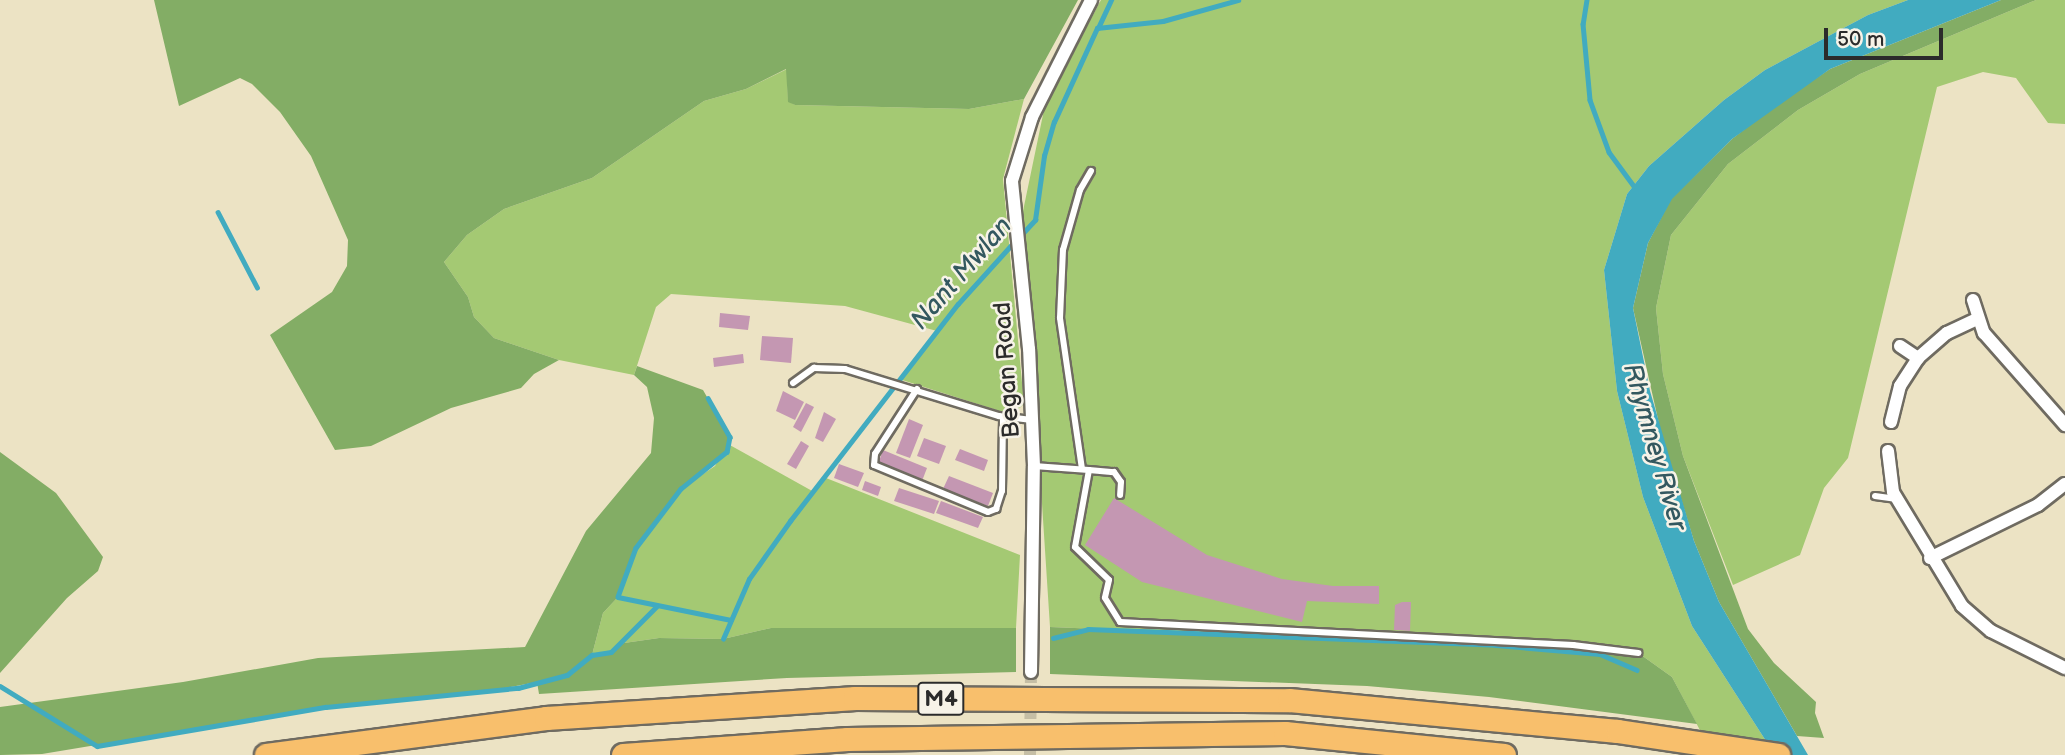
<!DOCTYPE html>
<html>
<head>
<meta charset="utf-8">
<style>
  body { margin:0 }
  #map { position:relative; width:2065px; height:755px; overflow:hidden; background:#ece3c4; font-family:"Balsamiq Sans",sans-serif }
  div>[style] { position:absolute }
  .green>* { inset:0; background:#a4c973 }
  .forest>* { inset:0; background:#83ad65 }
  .water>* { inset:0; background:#41abc0 }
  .stream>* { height:4.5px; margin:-2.25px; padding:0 2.25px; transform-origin:2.25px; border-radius:2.25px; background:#41abc0 }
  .building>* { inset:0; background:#c497b2 }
  .minor-tunnel>* { height:12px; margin-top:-6px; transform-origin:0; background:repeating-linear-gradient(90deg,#c5bea5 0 12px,transparent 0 18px) }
  .roads { filter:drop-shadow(2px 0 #6f6b61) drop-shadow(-2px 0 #6f6b61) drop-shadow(0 2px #6f6b61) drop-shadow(0 -2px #6f6b61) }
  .service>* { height:6px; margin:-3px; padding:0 3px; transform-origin:3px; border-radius:3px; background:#fff }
  .minor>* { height:12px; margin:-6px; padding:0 6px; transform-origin:6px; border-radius:6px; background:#fff }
  .motorway>* { height:23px; margin:-11.5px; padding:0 11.5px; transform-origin:11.5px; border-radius:11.5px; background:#f8bf6c }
  span { translate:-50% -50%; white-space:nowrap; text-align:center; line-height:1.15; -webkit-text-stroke:5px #f7f3e8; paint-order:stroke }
  .shield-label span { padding:2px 5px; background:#f7f3e8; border:2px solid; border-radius:5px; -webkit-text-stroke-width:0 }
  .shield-label { font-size:23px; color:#2b2b2b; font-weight:700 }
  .street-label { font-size:24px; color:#2b2b2b }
  .water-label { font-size:26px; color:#33585f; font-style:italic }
  .scale { position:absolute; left:1824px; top:28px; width:119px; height:32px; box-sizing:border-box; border:4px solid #2b2b2b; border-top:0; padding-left:9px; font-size:21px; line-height:24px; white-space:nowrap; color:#2b2b2b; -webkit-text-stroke:5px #f7f3e8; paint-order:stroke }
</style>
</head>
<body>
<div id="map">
  <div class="green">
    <i style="clip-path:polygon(1101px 0,1908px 0,1868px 15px,1765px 70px,1724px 100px,1649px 166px,1627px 194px,1604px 270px,1617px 391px,1643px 497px,1692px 626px,1775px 755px,1713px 755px,1672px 677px,1644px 657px,1496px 645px,1050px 627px,1023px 211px,1045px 105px)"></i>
    <i style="clip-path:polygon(2036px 0,2065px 0,2065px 124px,2048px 123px,2016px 78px,1983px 72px,1937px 87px,1848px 458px,1824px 488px,1800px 555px,1733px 585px,1683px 456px,1663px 374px,1656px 308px,1671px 235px,1728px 164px,1798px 110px,1860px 74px)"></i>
    <i style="clip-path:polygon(787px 69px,788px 101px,795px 105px,969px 109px,1024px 99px,1003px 179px,1024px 404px,1012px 415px,899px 379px,937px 331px,845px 306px,671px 294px,656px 307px,634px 375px,559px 360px,494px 338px,474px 317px,468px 297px,444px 262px,467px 235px,504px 209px,592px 178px,704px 101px,746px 89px)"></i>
    <i style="clip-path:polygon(728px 444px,814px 492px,826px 478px,1020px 555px,1016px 628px,771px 628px,723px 639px,659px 638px,624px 643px,611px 652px,592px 655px,603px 613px,618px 597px,636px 548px,681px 489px,715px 466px)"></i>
  </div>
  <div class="forest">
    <i style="clip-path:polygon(154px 0,1078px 0,1024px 99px,969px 109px,795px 105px,788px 102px,786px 69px,746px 89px,704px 101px,592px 178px,504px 209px,467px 235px,444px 262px,468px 297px,474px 317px,494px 338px,559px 360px,534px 374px,521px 388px,451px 408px,371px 446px,335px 450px,270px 335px,332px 292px,347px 266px,348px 240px,311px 156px,280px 112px,252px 84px,240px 78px,179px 106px)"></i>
    <i style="clip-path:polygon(2001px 0,2036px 0,1860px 74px,1798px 110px,1728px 164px,1671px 235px,1656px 308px,1663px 374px,1683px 456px,1748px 629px,1774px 663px,1816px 702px,1815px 713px,1824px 738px,1797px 736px,1719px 602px,1694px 541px,1662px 437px,1633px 308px,1648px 243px,1671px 199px,1732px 139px,1780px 102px,1830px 69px)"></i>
    <i style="clip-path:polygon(637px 366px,703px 390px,730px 437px,727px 452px,681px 489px,636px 548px,618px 597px,603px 613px,592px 655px,611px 652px,624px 643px,659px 638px,723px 639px,771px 628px,1016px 628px,1016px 672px,787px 678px,539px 694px,537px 682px,474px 694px,326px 707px,42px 754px,0 755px,0 707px,183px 682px,318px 658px,525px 647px,586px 531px,651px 453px,654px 418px,647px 387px,634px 375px)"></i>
    <i style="clip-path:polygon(0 452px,56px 493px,103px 557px,98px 571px,67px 598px,0 673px)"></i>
    <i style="clip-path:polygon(1050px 627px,1496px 645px,1644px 657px,1672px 677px,1697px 724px,1489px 697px,1367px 686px,1050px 674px)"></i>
  </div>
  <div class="water">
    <i style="clip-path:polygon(1908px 0,2001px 0,1830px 69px,1732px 139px,1672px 199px,1648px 243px,1633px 308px,1650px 391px,1694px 541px,1719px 602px,1808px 755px,1775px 755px,1692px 626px,1643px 497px,1617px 391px,1604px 270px,1627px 194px,1649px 166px,1724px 100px,1765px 70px,1868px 15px)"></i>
  </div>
  <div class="stream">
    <i style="left:1587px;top:0;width:24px;rotate:99deg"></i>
    <i style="left:1583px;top:24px;width:76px;rotate:84.7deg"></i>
    <i style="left:1590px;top:100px;width:55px;rotate:69.9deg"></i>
    <i style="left:1609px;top:152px;width:42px;rotate:53.7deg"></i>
    <i style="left:1098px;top:28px;width:31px;rotate:-65deg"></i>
    <i style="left:218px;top:212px;width:85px;rotate:62.5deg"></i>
    <i style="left:1021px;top:235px;width:21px;rotate:-47deg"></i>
    <i style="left:1035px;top:220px;width:65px;rotate:-82deg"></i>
    <i style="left:1044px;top:156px;width:35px;rotate:-74deg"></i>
    <i style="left:1054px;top:122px;width:103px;rotate:-65.4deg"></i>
    <i style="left:1097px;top:28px;width:66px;rotate:-6.1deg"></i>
    <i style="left:1163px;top:21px;width:78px;rotate:-15.6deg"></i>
    <i style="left:708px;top:398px;width:45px;rotate:60.6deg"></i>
    <i style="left:730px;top:437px;width:15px;rotate:101deg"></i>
    <i style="left:727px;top:452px;width:59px;rotate:141.2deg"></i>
    <i style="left:681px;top:489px;width:74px;rotate:127.3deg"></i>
    <i style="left:636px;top:548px;width:52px;rotate:110.2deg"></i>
    <i style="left:618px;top:597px;width:115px;rotate:11.5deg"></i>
    <i style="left:1053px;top:638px;width:36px;rotate:-14deg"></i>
    <i style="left:1088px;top:629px;width:408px;rotate:2.2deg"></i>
    <i style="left:1496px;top:645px;width:104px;rotate:4.9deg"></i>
    <i style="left:1600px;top:654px;width:40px;rotate:23.4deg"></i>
    <i style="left:723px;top:639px;width:65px;rotate:-66.6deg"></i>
    <i style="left:749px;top:579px;width:71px;rotate:-54.7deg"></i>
    <i style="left:790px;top:521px;width:274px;rotate:-52.3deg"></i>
    <i style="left:958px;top:304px;width:85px;rotate:-47.9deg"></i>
    <i style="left:0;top:686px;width:114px;rotate:31.7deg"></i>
    <i style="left:97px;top:746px;width:232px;rotate:-9.7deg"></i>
    <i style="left:326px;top:707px;width:193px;rotate:-5.7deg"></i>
    <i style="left:518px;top:688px;width:51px;rotate:-14.9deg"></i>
    <i style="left:567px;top:675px;width:32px;rotate:-39deg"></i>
    <i style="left:592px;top:655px;width:19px;rotate:-9deg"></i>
    <i style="left:611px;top:652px;width:64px;rotate:-45deg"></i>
  </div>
  <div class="building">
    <i style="clip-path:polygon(720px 313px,750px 316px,748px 330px,719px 327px)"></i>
    <i style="clip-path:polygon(762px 336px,793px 338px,791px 363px,760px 360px)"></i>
    <i style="clip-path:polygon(743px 354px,744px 363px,714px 367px,713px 358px)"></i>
    <i style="clip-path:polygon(783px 391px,804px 402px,795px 420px,776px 411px)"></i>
    <i style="clip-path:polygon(806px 403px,814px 407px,801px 432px,793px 427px)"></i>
    <i style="clip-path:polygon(824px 412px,836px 419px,823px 442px,815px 438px)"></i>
    <i style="clip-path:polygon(909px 419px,923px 425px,910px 458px,896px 453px)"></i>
    <i style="clip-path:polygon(924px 438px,946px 446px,939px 464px,917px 456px)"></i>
    <i style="clip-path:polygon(801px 441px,809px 446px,796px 469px,787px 464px)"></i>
    <i style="clip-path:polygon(960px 449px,988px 460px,984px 471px,955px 460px)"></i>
    <i style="clip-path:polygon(883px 450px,927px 468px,922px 481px,878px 464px)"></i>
    <i style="clip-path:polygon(839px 464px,864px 473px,858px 487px,834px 478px)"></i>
    <i style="clip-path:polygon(949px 476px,993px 493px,988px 506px,943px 489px)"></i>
    <i style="clip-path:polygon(865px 481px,881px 487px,878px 496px,862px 490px)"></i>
    <i style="clip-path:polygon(899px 488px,939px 501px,934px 514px,894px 501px)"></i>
    <i style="clip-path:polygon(1114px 498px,1207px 555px,1282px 579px,1333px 586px,1379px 586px,1379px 604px,1307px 601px,1302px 622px,1142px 582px,1085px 545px)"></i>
    <i style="clip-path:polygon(941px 501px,983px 517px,978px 528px,936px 513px)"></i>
    <i style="clip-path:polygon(1402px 602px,1411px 602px,1410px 631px,1394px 630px,1395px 605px)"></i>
  </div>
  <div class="minor-tunnel">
    <i style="left:1030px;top:755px;width:83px;rotate:-89.3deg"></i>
  </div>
  <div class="roads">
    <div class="service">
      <i style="left:793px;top:383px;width:26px;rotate:-36deg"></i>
      <i style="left:814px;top:368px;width:31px;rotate:2deg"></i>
      <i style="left:845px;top:369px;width:161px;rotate:17deg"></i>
      <i style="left:999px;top:416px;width:33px;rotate:7deg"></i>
      <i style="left:917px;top:389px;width:77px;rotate:122.9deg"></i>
      <i style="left:875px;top:454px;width:11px;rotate:95deg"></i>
      <i style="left:874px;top:465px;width:123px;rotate:22.4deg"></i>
      <i style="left:988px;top:512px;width:9px;rotate:-21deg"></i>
      <i style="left:996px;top:509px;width:19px;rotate:-72deg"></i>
      <i style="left:1002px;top:491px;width:74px;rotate:-89.2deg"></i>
      <i style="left:1034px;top:466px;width:55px;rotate:4.2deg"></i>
      <i style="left:1089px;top:470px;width:78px;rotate:100.3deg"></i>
      <i style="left:1075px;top:547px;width:47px;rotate:44.1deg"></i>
      <i style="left:1109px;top:580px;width:18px;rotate:103deg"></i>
      <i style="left:1105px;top:598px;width:28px;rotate:58deg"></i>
      <i style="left:1120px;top:622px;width:454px;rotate:2.9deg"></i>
      <i style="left:1573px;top:645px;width:66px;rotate:6.9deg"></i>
      <i style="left:1082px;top:469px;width:153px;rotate:-98.3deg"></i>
      <i style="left:1060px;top:318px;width:68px;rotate:-87.5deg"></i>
      <i style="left:1063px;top:250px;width:62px;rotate:-74.2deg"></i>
      <i style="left:1080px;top:190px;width:22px;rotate:-60deg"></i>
      <i style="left:1089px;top:470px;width:25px;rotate:5deg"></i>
      <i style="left:1114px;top:472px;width:12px;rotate:55deg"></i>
      <i style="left:1121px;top:482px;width:13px;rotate:94deg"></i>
      <i style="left:1875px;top:496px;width:22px;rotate:8deg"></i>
    </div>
    <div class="minor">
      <i style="left:1973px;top:300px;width:35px;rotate:72deg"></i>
      <i style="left:1984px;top:333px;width:123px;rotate:48.6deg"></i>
      <i style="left:1900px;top:346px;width:22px;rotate:34deg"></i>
      <i style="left:1891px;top:422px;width:37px;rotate:-76deg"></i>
      <i style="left:1900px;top:386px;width:33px;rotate:-57deg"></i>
      <i style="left:1918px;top:358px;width:38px;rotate:-41deg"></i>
      <i style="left:1947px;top:333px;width:33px;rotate:-25deg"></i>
      <i style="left:1888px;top:451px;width:41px;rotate:83deg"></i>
      <i style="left:1893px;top:492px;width:133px;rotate:58.8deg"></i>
      <i style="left:1962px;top:606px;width:38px;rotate:41deg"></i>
      <i style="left:1991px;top:631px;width:83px;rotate:26.6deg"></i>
      <i style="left:1930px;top:558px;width:120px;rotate:-26.1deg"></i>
      <i style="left:2038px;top:505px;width:34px;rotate:-38deg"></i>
      <i style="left:1031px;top:672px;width:206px;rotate:-89.2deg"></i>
      <i style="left:1034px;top:466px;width:117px;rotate:-92.4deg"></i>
      <i style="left:1029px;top:349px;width:169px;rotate:-95.8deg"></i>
      <i style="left:1012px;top:181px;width:67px;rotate:-72.6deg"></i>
      <i style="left:1032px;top:117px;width:131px;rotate:-63.2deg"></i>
    </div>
    <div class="motorway">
      <i style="left:266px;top:755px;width:282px;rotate:-7.5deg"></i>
      <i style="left:546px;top:718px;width:310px;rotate:-3.7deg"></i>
      <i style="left:855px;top:698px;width:434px;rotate:0.3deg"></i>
      <i style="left:1289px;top:700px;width:330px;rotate:5.4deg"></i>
      <i style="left:1618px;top:731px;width:162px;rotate:8.5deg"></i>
      <i style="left:623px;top:755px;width:225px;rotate:-4.1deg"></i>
      <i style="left:847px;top:739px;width:438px;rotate:-0.8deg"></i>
      <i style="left:1285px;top:733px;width:220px;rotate:5.7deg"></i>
    </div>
  </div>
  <div class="shield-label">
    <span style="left:941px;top:699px">M4</span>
  </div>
  <div class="street-label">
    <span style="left:1007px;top:370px;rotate:-94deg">Began Road</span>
  </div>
  <div class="water-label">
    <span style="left:962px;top:274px;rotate:-49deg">Nant Mwlan</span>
    <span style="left:1654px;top:447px;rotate:74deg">Rhymney River</span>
  </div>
  <div class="scale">50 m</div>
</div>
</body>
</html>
